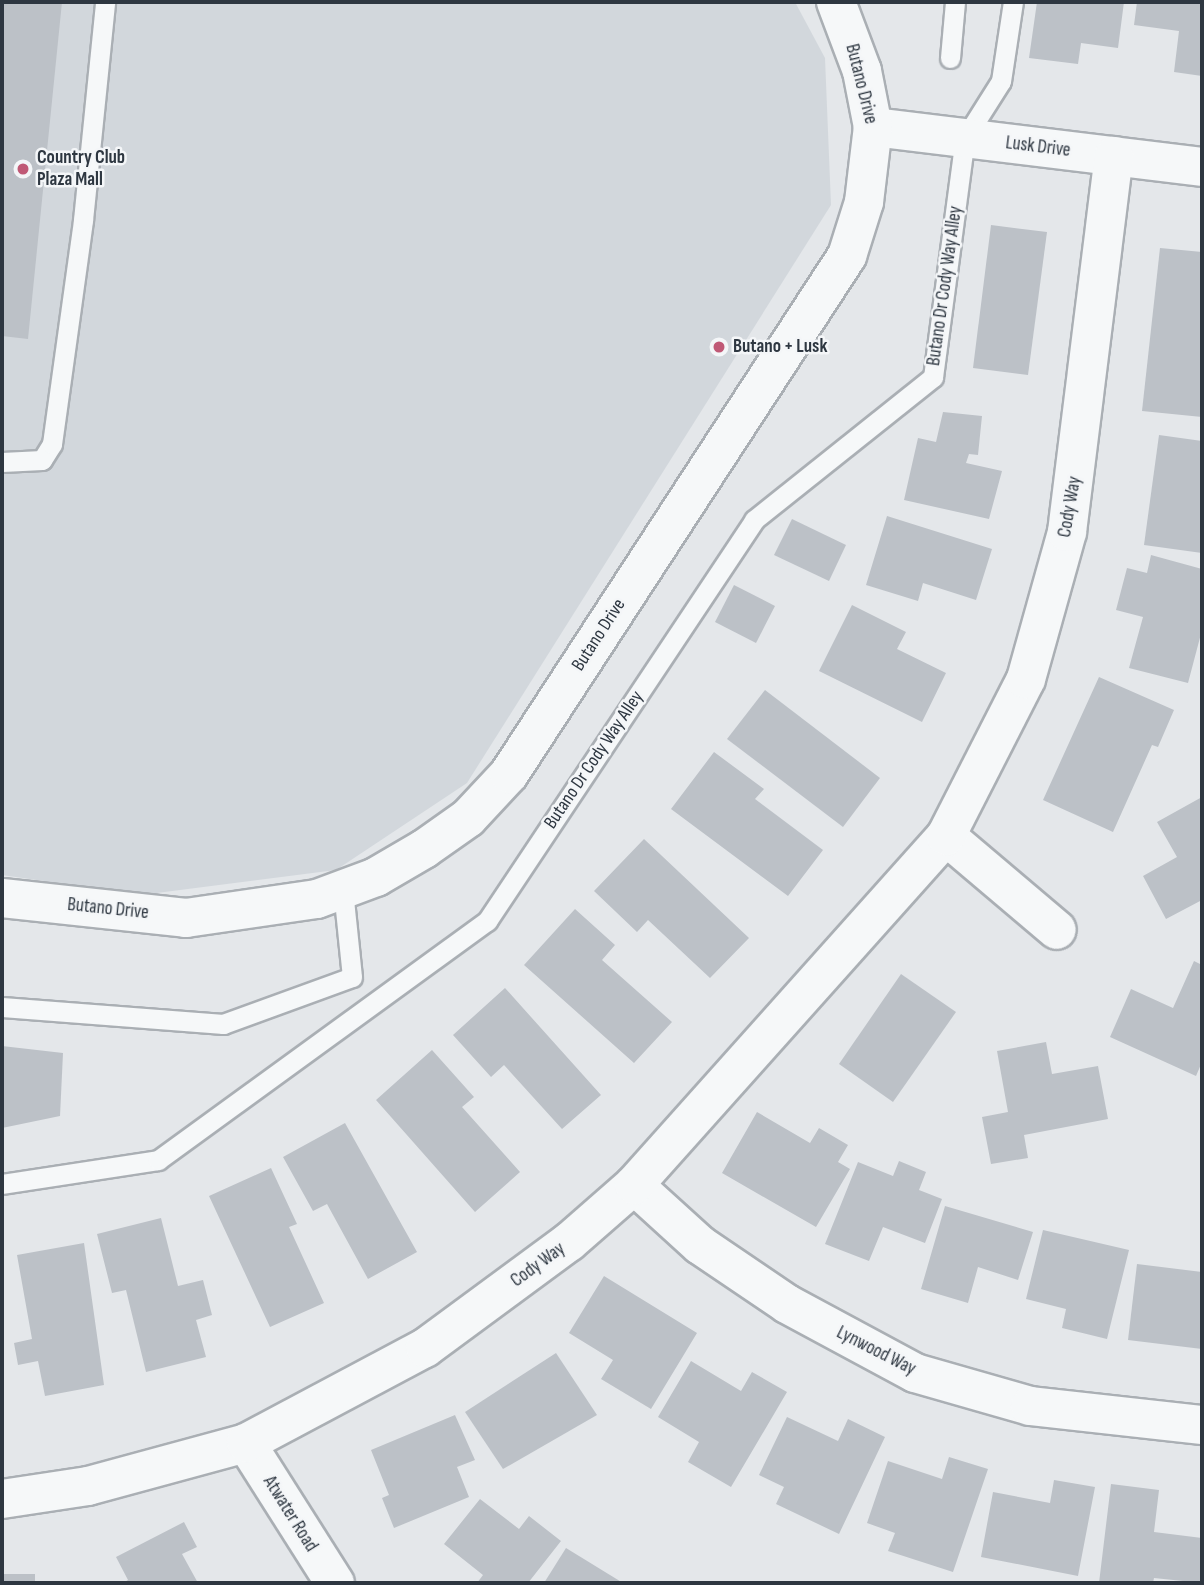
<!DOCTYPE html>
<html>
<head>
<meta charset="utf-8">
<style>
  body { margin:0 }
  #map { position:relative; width:1204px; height:1585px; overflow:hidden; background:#e4e7ea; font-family:"Sofia Sans Condensed",sans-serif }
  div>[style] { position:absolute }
  .built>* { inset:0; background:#d2d7dc }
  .building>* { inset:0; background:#bcc1c7 }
  .roads { filter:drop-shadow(2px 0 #aaafb4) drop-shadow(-2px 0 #aaafb4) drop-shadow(0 2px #aaafb4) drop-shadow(0 -2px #aaafb4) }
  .service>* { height:19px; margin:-9.5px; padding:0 9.5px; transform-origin:9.5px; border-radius:9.5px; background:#f6f8f9 }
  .minor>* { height:38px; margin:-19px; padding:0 19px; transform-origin:19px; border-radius:19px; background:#f6f8f9 }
  .tertiary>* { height:38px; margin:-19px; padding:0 19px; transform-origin:19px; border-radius:19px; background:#f6f8f9 }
  .dots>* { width:19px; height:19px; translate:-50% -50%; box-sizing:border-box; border:4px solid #f4f6f8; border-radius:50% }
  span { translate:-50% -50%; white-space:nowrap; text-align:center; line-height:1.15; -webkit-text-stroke:5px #f4f6f8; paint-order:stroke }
  .street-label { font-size:19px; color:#2e3741 }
  .poi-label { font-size:19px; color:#2e3741; font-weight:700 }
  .left { translate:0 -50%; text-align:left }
  .frame { position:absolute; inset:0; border:4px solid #2e3741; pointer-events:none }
</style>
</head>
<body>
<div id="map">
  <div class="built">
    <i style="clip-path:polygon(2px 2px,795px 2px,825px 58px,831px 205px,467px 783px,336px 870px,141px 895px,2px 875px)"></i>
  </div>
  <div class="building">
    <i style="clip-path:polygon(2px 2px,62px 2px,28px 339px,2px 336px)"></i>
    <i style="clip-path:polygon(1037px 2px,1124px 2px,1118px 48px,1081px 43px,1078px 64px,1029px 58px)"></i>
    <i style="clip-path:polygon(1137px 2px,1202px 2px,1202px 76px,1174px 72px,1179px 31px,1134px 25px)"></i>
    <i style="clip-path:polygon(991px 225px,1047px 232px,1028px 375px,973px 368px)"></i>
    <i style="clip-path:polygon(1160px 248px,1202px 252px,1202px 417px,1142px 411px)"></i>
    <i style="clip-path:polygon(943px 412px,982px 416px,978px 455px,969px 454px,966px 463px,1002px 471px,989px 519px,904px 500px,918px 438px,936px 442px)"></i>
    <i style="clip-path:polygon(1159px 435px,1202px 441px,1202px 553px,1144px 545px)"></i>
    <i style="clip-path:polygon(887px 516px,992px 549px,976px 600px,923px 583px,918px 601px,866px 585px)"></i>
    <i style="clip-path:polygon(792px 519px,846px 545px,829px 581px,774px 555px)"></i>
    <i style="clip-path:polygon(1151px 555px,1202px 569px,1202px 630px,1188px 683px,1129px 668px,1143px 617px,1116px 610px,1127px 568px,1147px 573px)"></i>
    <i style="clip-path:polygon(734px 585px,775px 606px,756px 643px,715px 622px)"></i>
    <i style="clip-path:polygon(852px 605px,906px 632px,897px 649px,946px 673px,922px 722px,819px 671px)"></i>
    <i style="clip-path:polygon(1099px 677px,1174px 710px,1158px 747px,1152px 745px,1113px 832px,1043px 800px)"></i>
    <i style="clip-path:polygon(765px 690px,880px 778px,843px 827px,727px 739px)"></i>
    <i style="clip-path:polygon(714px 752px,764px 789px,755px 799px,823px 850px,788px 896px,671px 809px)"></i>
    <i style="clip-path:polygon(1202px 797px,1202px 900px,1166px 919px,1143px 876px,1177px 857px,1157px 822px)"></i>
    <i style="clip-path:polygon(644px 839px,749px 938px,710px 978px,648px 920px,637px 932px,594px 891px)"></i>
    <i style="clip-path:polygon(575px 909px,615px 945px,602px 960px,672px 1022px,634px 1063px,524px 965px)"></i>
    <i style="clip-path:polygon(1194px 961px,1202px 965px,1202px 1062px,1196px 1076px,1110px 1037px,1131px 989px,1173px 1008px)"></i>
    <i style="clip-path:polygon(901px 974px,956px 1012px,893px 1102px,839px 1064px)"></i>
    <i style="clip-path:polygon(505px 988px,601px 1095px,562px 1129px,504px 1065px,491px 1077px,453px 1035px)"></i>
    <i style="clip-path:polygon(1046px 1042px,1052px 1074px,1098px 1066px,1108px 1119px,1024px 1135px,1028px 1158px,991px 1164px,982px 1117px,1008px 1112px,997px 1051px)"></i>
    <i style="clip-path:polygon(2px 1046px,63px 1053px,60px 1116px,2px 1128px)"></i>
    <i style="clip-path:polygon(432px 1050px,474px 1097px,462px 1107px,520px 1172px,475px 1212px,376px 1100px)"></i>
    <i style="clip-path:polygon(757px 1112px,810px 1143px,819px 1128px,848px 1145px,838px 1162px,850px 1169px,816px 1227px,722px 1173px)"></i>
    <i style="clip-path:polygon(345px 1123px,417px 1252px,368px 1279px,327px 1204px,313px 1211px,283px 1157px)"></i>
    <i style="clip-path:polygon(899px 1161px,926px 1172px,919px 1190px,942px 1199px,925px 1243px,883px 1227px,869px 1261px,825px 1244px,858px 1162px,893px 1176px)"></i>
    <i style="clip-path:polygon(271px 1168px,297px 1224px,289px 1227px,324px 1303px,270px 1327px,209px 1196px)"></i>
    <i style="clip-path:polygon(945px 1206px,1033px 1232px,1018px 1280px,978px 1267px,968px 1303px,921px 1289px)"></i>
    <i style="clip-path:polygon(161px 1218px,178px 1286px,203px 1280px,212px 1315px,196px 1320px,206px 1357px,146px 1372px,126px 1290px,112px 1293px,97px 1234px)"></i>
    <i style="clip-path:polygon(1043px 1230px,1129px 1250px,1107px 1339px,1062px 1328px,1066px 1309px,1026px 1299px)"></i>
    <i style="clip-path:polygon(84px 1243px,104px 1385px,45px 1396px,38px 1361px,18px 1365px,14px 1343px,32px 1339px,17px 1255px)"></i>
    <i style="clip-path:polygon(1137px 1264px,1202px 1272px,1202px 1349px,1128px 1340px)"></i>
    <i style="clip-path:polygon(604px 1276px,697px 1333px,651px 1409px,601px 1379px,613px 1360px,569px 1333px)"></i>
    <i style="clip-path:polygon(556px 1353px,597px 1415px,503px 1469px,465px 1412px)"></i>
    <i style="clip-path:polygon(691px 1361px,741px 1391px,752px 1372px,787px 1392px,731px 1487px,688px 1462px,699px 1442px,658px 1417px)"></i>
    <i style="clip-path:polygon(455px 1415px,475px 1460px,457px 1467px,469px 1497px,394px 1528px,382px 1498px,389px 1495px,371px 1450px)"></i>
    <i style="clip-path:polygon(787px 1417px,838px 1441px,848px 1419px,885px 1437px,839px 1534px,776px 1504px,784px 1487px,759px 1475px)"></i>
    <i style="clip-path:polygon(949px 1457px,988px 1469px,953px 1572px,888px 1551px,895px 1533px,867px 1523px,888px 1461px,942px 1479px)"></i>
    <i style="clip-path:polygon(1054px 1480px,1095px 1487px,1078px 1576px,981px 1557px,993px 1492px,1050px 1503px)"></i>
    <i style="clip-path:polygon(1111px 1484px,1159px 1490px,1154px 1532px,1202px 1538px,1202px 1583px,1154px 1578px,1153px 1583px,1099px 1583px)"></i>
    <i style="clip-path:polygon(480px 1499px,519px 1529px,529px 1516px,561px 1541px,528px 1583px,477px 1583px,483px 1575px,444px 1544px)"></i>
    <i style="clip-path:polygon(184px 1522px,197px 1547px,182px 1554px,198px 1583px,123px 1583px,128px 1580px,116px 1557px)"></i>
    <i style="clip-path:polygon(566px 1548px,623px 1583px,544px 1583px)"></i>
    <i style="clip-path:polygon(2px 1574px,35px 1574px,35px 1583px,2px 1583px)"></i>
  </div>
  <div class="roads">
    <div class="service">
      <i style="left:950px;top:58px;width:56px;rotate:-84.9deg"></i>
      <i style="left:2px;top:462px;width:40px;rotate:-2.9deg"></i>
      <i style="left:42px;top:460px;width:19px;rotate:-58deg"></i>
      <i style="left:52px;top:444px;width:226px;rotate:-82.1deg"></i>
      <i style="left:83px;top:220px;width:219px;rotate:-84.2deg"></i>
      <i style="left:2px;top:1007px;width:222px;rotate:4.4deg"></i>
      <i style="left:223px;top:1024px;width:137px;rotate:-20deg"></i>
      <i style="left:352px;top:977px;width:87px;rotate:-95.9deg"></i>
      <i style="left:2px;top:1184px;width:158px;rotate:-8.7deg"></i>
      <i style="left:158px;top:1160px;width:407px;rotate:-36deg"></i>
      <i style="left:487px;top:921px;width:482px;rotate:-56.3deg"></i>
      <i style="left:754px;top:520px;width:229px;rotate:-38.6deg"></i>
      <i style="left:933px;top:377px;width:241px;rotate:-82.4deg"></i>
      <i style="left:965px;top:138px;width:67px;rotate:-57.7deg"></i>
      <i style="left:1001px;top:81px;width:80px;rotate:-81.4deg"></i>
    </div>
    <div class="minor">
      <i style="left:873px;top:127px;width:331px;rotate:6.9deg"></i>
      <i style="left:946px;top:836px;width:145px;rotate:40.3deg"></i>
      <i style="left:634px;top:1185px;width:89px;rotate:42.3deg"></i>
      <i style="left:700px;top:1245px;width:105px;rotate:34.1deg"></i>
      <i style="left:787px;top:1304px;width:145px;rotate:28.3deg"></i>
      <i style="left:915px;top:1373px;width:120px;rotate:16deg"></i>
      <i style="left:1030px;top:1406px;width:173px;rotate:6.3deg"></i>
      <i style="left:246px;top:1443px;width:166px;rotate:57.6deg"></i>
      <i style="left:2px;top:1499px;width:87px;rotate:-8.6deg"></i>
      <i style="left:88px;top:1486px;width:164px;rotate:-15.2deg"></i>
      <i style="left:246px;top:1443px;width:203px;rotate:-28deg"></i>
      <i style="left:425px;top:1348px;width:179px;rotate:-36.4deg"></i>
      <i style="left:569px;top:1242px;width:86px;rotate:-41.2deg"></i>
      <i style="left:634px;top:1185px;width:468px;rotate:-48.2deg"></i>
      <i style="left:946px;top:836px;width:176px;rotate:-63deg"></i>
      <i style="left:1026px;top:679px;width:153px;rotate:-74.4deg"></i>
      <i style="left:1067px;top:532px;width:379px;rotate:-82.9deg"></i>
    </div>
    <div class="tertiary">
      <i style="left:2px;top:898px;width:185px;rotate:6.2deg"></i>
      <i style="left:186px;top:918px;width:132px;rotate:-8.3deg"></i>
      <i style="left:317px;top:899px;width:63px;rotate:-20.4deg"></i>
      <i style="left:376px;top:877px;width:56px;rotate:-30.3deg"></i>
      <i style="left:424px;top:849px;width:54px;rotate:-35.2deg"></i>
      <i style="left:468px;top:818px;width:60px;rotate:-47deg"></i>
      <i style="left:509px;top:774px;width:619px;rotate:-56.88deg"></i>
      <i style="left:847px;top:256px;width:57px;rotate:-72.5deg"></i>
      <i style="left:864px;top:202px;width:76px;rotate:-83.2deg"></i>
      <i style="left:873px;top:127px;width:57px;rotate:-101.1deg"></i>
      <i style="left:862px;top:71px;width:74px;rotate:-110.6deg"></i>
    </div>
  </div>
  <div class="dots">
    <i style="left:23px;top:169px;background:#c05976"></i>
    <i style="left:719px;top:347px;background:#c05976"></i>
  </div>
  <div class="street-label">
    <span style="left:861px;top:84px;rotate:76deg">Butano Drive</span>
    <span style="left:1038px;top:147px;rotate:7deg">Lusk Drive</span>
    <span style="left:945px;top:286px;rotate:-82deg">Butano Dr Cody Way Alley</span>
    <span style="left:1070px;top:507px;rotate:-80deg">Cody Way</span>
    <span style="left:599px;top:635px;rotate:-57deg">Butano Drive</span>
    <span style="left:594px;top:760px;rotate:-56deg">Butano Dr Cody Way Alley</span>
    <span style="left:108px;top:909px;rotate:6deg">Butano Drive</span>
    <span style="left:538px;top:1265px;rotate:-36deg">Cody Way</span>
    <span style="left:876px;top:1351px;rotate:27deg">Lynwood Way</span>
    <span style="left:290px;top:1514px;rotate:58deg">Atwater Road</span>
  </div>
  <div class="poi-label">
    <span class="left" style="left:37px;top:169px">Country Club<br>Plaza Mall</span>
    <span class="left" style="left:733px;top:347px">Butano + Lusk</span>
  </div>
  <div class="frame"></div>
</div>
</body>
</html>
